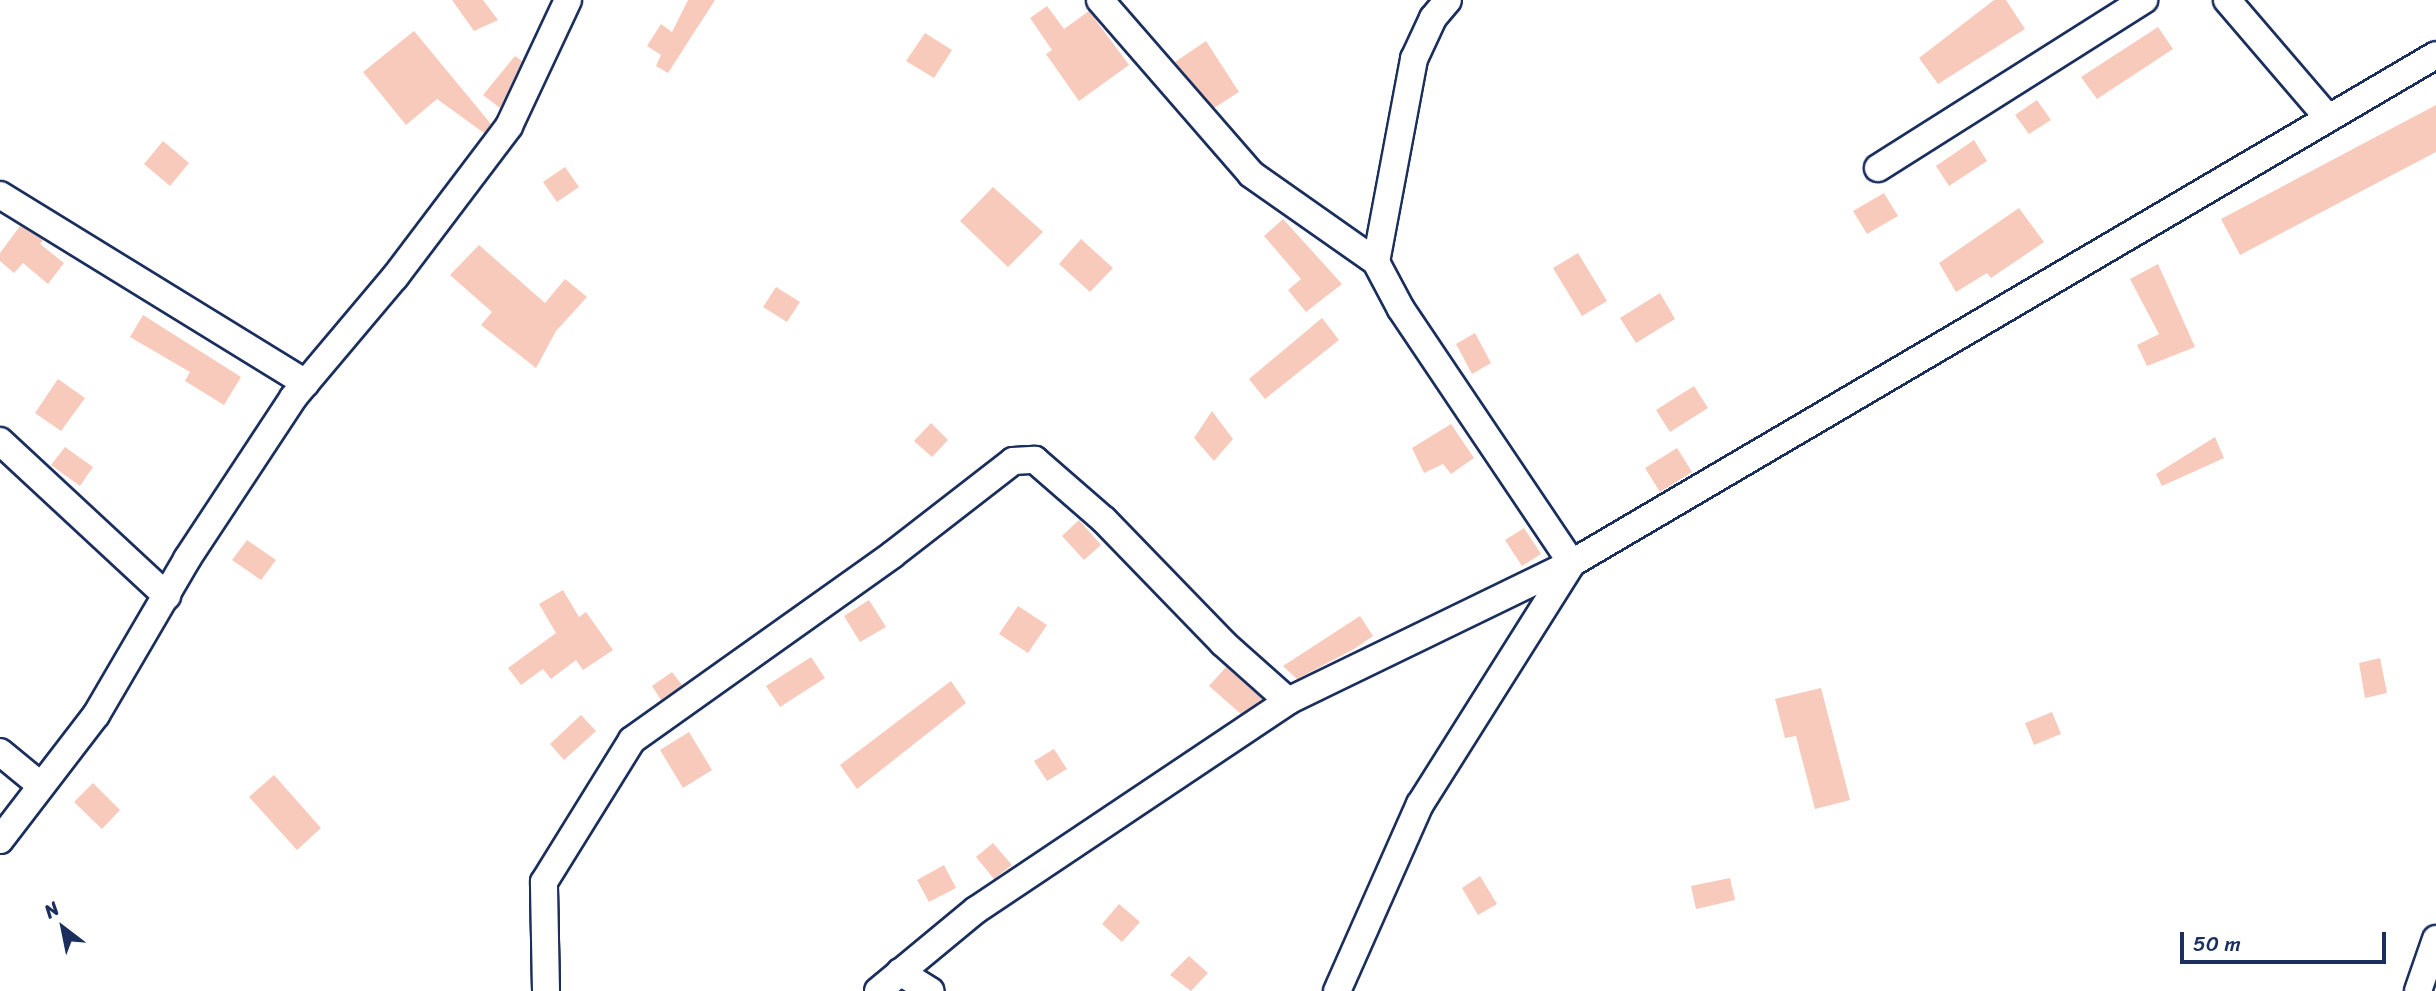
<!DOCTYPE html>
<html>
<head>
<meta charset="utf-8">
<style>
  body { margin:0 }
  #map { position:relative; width:2436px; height:991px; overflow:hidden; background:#fff; font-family:Sriracha,sans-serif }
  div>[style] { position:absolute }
  .building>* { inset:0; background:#f8cabb }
  .roads { filter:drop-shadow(2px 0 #1b2f5e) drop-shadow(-2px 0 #1b2f5e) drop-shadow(0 2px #1b2f5e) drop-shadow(0 -2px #1b2f5e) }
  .street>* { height:26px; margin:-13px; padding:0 13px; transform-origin:13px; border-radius:13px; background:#fff }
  span { translate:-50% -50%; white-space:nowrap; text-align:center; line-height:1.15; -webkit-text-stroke:5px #fff; paint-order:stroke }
  .north { position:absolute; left:28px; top:893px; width:70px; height:70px; -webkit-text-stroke:5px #fff; paint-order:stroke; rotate:328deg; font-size:19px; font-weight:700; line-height:28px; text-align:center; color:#1b2f5e }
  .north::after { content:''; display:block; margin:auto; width:24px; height:32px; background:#1b2f5e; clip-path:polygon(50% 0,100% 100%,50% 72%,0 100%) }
  .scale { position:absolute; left:2180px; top:932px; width:206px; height:32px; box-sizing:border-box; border:4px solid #1b2f5e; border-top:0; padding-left:9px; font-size:21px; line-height:24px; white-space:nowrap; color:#1b2f5e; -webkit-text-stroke:5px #fff; paint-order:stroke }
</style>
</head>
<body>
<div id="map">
  <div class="building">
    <i style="clip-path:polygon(452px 0,483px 0,498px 20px,474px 31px)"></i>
    <i style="clip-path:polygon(688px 0,715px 0,668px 73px,656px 66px,661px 55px,647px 46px,661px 24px,672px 32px)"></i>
    <i style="clip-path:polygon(1994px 0,2006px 0,2025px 29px,1938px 84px,1919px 58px)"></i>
    <i style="clip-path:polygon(1047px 6px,1064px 29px,1089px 11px,1129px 65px,1079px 101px,1046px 54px,1052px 50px,1030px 18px)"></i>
    <i style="clip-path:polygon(2158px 27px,2173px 49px,2097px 99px,2081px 77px)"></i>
    <i style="clip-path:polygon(414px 31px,491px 124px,484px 133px,437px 99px,406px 125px,363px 72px)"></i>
    <i style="clip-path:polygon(925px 33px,952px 50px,934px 78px,906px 61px)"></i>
    <i style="clip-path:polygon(1206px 41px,1239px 92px,1214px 108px,1175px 62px)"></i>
    <i style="clip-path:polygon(515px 56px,522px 61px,500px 108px,483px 95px)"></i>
    <i style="clip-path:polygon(2037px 100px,2051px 120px,2029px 134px,2015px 115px)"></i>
    <i style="clip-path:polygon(2436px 105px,2436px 152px,2240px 255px,2221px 219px)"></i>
    <i style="clip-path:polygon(1974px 140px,1987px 161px,1949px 186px,1936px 166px)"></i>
    <i style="clip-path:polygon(163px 141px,189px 163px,170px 186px,144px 164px)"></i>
    <i style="clip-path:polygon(565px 167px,579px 187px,557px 202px,543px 182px)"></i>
    <i style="clip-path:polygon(993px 187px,1043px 232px,1008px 267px,960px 221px)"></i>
    <i style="clip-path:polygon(1884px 193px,1898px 216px,1867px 234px,1853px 211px)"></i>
    <i style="clip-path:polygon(2019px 208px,2044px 242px,1991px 278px,1987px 273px,1956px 292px,1939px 263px)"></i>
    <i style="clip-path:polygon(1283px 219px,1342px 284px,1306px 312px,1288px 290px,1301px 279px,1264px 236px)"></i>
    <i style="clip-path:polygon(20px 226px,43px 240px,40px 244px,64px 263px,48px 284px,23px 263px,14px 273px,0 261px,0 253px)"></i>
    <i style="clip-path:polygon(1081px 239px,1113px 268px,1090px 292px,1059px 264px)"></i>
    <i style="clip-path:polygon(479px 245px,545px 303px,565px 279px,587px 297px,556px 331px,536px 368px,481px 325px,492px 312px,450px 275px)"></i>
    <i style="clip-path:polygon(1578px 253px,1607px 301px,1582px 316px,1553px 268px)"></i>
    <i style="clip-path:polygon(2158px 264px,2195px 347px,2147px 366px,2137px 345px,2159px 334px,2130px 279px)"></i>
    <i style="clip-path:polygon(776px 287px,800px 302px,787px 322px,763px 307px)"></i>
    <i style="clip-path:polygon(1660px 293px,1675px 319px,1636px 343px,1620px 318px)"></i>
    <i style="clip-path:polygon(143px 315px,241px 377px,224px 405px,185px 381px,190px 372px,130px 337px)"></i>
    <i style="clip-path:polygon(1322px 318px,1339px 340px,1265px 399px,1249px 379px)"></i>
    <i style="clip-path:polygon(1475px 333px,1491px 363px,1472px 374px,1456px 344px)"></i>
    <i style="clip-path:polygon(58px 379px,85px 398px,61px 431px,35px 413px)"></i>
    <i style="clip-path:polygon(1694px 386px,1708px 408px,1670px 432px,1656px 410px)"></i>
    <i style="clip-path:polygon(1212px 411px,1233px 439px,1214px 461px,1194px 438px)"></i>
    <i style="clip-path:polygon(931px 423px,948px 440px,932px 457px,914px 441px)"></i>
    <i style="clip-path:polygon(1451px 424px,1474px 458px,1451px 474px,1443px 464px,1424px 473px,1412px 448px)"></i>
    <i style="clip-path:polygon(2215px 437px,2224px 458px,2162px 486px,2156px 474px)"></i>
    <i style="clip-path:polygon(65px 447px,93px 467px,80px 486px,51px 465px)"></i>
    <i style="clip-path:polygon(1677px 448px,1692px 472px,1660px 492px,1645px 468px)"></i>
    <i style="clip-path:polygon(1079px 520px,1101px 545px,1084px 560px,1062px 536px)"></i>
    <i style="clip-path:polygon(1524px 528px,1541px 554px,1522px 566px,1505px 540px)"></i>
    <i style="clip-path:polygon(247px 540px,276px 560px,261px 580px,232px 560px)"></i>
    <i style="clip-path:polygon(563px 590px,579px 617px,586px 612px,613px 650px,583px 670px,576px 660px,551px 679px,543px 669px,521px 685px,508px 668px,556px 633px,539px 604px)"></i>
    <i style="clip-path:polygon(869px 600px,886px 627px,860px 642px,844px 616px)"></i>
    <i style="clip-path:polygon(1018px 606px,1047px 625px,1028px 653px,999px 634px)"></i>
    <i style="clip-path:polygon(1360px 616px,1373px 636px,1354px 649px,1297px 679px,1283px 666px)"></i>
    <i style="clip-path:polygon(811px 657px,825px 678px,780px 707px,766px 686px)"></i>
    <i style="clip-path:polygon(2380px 658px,2387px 693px,2365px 698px,2359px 663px)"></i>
    <i style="clip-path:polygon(1226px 667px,1262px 699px,1241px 714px,1209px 686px)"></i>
    <i style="clip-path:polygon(672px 672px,682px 685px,661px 700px,652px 686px)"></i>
    <i style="clip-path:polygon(951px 681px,966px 703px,857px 789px,840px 765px)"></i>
    <i style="clip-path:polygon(1821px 688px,1850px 800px,1815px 809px,1796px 736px,1785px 738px,1775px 699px)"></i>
    <i style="clip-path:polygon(2052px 712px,2061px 734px,2034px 745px,2025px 723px)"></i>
    <i style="clip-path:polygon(581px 715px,596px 731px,564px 760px,550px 744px)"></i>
    <i style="clip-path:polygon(689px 732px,712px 770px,683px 788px,660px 750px)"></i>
    <i style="clip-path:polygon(1054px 749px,1067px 769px,1047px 781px,1034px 761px)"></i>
    <i style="clip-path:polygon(274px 775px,321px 828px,297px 850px,249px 797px)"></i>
    <i style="clip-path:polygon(93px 783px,120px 810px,102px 829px,74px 802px)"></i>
    <i style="clip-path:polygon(993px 843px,1012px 865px,994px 879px,976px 857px)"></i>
    <i style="clip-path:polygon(944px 865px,956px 888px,929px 902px,917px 880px)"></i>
    <i style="clip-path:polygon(1480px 876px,1497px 904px,1478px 915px,1462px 888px)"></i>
    <i style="clip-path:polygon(1730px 878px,1735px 900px,1696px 909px,1691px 886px)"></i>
    <i style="clip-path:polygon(1119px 904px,1140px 922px,1122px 942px,1102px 924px)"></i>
    <i style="clip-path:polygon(1189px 956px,1208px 973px,1191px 991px,1170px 975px)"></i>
  </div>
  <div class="roads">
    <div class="street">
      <i style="left:1100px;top:0;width:230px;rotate:49deg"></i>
      <i style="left:1251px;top:174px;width:153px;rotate:35.1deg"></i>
      <i style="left:1376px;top:262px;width:53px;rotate:62deg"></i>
      <i style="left:1401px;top:309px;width:306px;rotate:56.1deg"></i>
      <i style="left:1572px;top:563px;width:285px;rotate:122.2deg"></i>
      <i style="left:1420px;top:804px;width:205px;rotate:113.9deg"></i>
      <i style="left:2227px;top:0;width:155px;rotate:49.4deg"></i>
      <i style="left:1878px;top:168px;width:315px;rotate:-32.3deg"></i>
      <i style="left:0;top:195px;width:359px;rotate:31.6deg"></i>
      <i style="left:1376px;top:262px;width:207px;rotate:-79.4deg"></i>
      <i style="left:1414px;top:59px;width:45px;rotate:-65.1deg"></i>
      <i style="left:1433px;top:18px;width:23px;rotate:-50deg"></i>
      <i style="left:0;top:441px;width:228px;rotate:42.9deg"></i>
      <i style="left:0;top:752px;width:50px;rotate:39.4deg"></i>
      <i style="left:0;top:840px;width:158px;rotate:-52.5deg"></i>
      <i style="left:96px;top:715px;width:181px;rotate:-59.7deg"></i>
      <i style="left:187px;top:559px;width:193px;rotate:-56.6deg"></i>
      <i style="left:293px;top:398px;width:158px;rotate:-49.9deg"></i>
      <i style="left:395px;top:277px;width:189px;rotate:-52.9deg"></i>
      <i style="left:509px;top:126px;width:139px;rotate:-64.9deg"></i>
      <i style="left:900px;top:972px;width:36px;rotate:32deg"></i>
      <i style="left:546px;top:991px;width:109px;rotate:-91.1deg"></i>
      <i style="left:544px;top:882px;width:167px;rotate:-58.2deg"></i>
      <i style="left:632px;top:740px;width:319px;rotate:-35.4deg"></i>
      <i style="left:892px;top:555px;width:153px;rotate:-37.8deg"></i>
      <i style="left:1013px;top:461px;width:22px;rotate:-3deg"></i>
      <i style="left:1035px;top:460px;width:91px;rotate:41deg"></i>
      <i style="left:1104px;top:520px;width:171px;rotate:45.9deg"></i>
      <i style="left:1223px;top:643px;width:87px;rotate:41.7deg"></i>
      <i style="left:878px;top:991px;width:127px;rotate:-39.6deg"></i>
      <i style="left:976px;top:910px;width:376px;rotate:-33.8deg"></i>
      <i style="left:1288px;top:701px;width:316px;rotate:-25.9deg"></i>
      <i style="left:1572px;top:563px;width:1002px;rotate:-30.45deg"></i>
      <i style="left:2418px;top:991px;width:55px;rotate:-70.9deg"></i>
    </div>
  </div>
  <div class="north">N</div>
  <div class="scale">50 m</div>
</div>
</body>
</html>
